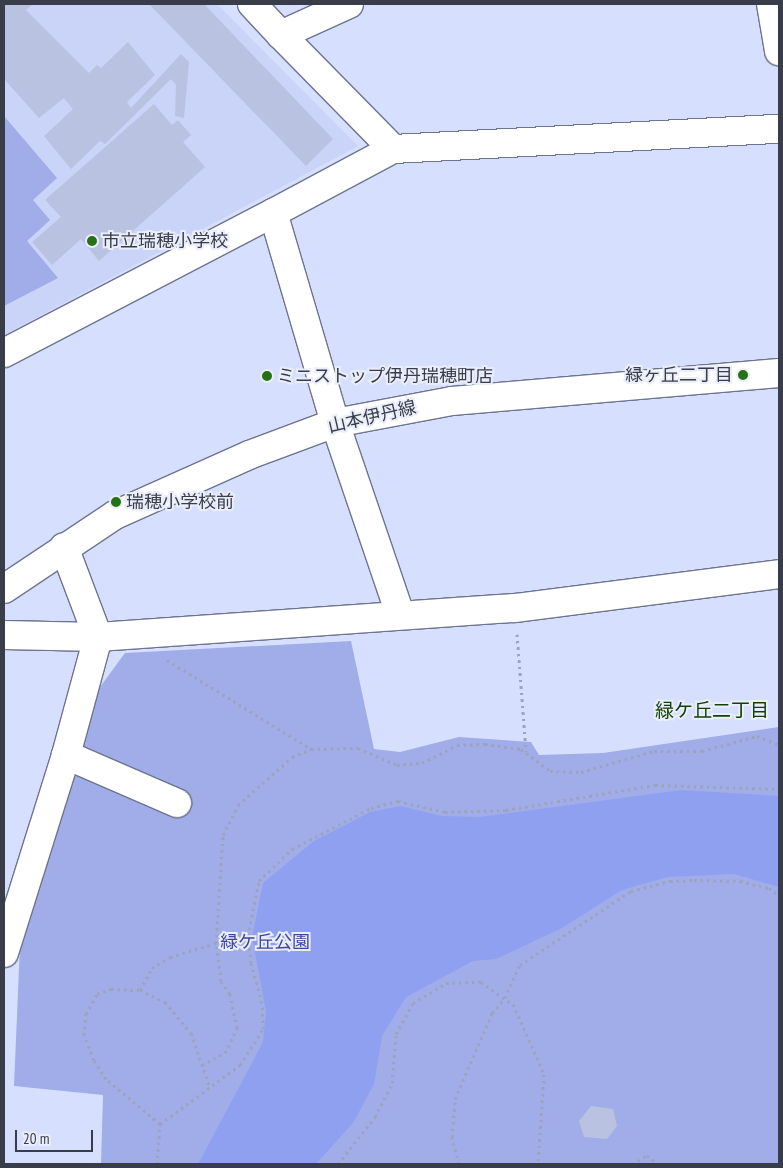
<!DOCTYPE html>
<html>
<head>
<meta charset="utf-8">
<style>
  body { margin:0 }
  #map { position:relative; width:783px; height:1168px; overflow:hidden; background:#d7dfff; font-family:"PT Sans Narrow","Noto Sans JP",sans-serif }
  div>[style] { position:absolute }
  .built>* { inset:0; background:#cad3f8 }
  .green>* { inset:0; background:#a0ade8 }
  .water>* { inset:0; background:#90a0f1 }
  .building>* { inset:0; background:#bac2e1 }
  .path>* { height:3px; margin-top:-1.5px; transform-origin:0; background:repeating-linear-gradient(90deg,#9ca3bc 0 2.5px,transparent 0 6.5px) }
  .roads { filter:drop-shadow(1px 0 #6d7490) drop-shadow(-1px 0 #6d7490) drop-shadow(0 1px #6d7490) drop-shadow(0 -1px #6d7490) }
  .minor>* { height:28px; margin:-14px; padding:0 14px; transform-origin:14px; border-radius:14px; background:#fff }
  .major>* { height:28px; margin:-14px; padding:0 14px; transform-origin:14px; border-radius:14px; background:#fff }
  .dots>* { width:14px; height:14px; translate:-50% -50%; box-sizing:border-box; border:2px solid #eaedfa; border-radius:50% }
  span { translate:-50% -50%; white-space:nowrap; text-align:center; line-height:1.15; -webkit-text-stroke:4px #eaedfa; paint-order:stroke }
  .poi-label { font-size:18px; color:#393c49 }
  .left { translate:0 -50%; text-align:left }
  .right { translate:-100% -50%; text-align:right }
  .street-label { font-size:18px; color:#393c49 }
  .park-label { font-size:18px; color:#3e45a3 }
  .neighbourhood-label { font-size:19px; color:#104106 }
  .frame { position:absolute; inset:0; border:5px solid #393c49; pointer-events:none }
  .scale { position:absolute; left:15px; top:1130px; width:78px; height:22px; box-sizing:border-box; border:2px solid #393c49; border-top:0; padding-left:6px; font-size:15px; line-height:18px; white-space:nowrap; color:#393c49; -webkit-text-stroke:4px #eaedfa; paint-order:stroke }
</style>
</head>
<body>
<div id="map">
  <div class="built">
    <i style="clip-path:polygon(4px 4px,217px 4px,358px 146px,4px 335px)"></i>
  </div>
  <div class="green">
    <i style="clip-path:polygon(4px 116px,57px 178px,33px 200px,50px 220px,27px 241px,58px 278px,4px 306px)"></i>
    <i style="clip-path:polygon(351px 641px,374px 749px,400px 752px,459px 737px,531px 742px,539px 755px,603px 753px,779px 727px,779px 1164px,101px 1164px,103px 1095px,14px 1086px,20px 945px,100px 687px,125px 653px)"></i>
  </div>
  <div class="water">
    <i style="clip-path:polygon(681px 790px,779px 796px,779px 887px,734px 874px,668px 877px,622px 890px,560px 929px,496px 959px,473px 961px,406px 997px,382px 1036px,374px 1084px,353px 1123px,316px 1164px,198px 1164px,263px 1042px,266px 1011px,252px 937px,263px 883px,314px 841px,370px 812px,400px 806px,443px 816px,480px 817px)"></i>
  </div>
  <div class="building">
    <i style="clip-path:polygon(4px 4px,33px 4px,26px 10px,89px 73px,97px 65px,101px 68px,128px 42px,155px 75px,127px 102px,131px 108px,181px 54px,189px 62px,184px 118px,175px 116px,176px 85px,171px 79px,105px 144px,100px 141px,71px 169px,44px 136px,73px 109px,64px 98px,39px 118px,4px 79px)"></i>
    <i style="clip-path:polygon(149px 4px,204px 4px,333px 139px,306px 166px)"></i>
    <i style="clip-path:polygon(154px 104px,172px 125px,178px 120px,191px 135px,183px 142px,205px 167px,99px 261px,81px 239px,52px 265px,32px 242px,61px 217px,45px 200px)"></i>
    <i style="clip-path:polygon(591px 1106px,613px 1109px,617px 1126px,607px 1139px,584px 1137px,579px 1121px)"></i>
  </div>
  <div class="path">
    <i style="left:517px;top:634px;width:118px;rotate:85.6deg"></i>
    <i style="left:167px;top:660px;width:169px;rotate:31.7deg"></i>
    <i style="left:140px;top:990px;width:25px;rotate:-61deg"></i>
    <i style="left:152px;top:968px;width:21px;rotate:-31deg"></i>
    <i style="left:170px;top:957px;width:48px;rotate:-16.9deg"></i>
    <i style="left:202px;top:1065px;width:26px;rotate:-28deg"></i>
    <i style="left:225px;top:1053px;width:28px;rotate:-64deg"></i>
    <i style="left:237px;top:1028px;width:35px;rotate:-102deg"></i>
    <i style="left:230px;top:994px;width:16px;rotate:-125deg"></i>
    <i style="left:221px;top:981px;width:38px;rotate:-97deg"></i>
    <i style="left:216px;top:943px;width:108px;rotate:-86.3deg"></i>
    <i style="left:223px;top:835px;width:34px;rotate:-63deg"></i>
    <i style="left:238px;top:805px;width:72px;rotate:-41.6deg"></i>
    <i style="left:292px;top:757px;width:21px;rotate:-23deg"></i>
    <i style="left:311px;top:749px;width:47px;rotate:-1.2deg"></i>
    <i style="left:358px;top:748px;width:43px;rotate:23.6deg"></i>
    <i style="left:397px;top:765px;width:25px;rotate:-5deg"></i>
    <i style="left:422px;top:763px;width:39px;rotate:-27deg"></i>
    <i style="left:457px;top:745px;width:28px;rotate:-2deg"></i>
    <i style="left:485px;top:744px;width:36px;rotate:8deg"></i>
    <i style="left:521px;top:749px;width:36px;rotate:37deg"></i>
    <i style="left:550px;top:771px;width:31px;rotate:2deg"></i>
    <i style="left:581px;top:772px;width:76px;rotate:-16deg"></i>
    <i style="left:654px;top:751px;width:48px"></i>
    <i style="left:702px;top:751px;width:57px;rotate:-15.3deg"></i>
    <i style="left:757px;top:736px;width:24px;rotate:22deg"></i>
    <i style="left:160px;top:1124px;width:70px;rotate:-140.2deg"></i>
    <i style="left:106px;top:1079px;width:22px;rotate:-122deg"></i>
    <i style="left:94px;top:1060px;width:27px;rotate:-112deg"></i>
    <i style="left:84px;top:1035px;width:21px;rotate:-85deg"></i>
    <i style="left:86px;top:1014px;width:23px;rotate:-61deg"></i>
    <i style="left:97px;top:994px;width:15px;rotate:-20deg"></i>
    <i style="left:111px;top:989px;width:29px;rotate:2deg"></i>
    <i style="left:140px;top:990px;width:28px;rotate:26deg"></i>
    <i style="left:165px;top:1002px;width:40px;rotate:50deg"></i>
    <i style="left:191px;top:1033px;width:55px;rotate:70.9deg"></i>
    <i style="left:157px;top:1164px;width:40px;rotate:-85.7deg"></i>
    <i style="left:160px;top:1124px;width:99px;rotate:-36.4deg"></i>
    <i style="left:240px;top:1065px;width:43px;rotate:-57.4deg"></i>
    <i style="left:263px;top:1029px;width:26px;rotate:-92deg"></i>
    <i style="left:262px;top:1003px;width:41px;rotate:-105.4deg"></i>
    <i style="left:251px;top:963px;width:27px;rotate:-96deg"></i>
    <i style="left:248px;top:936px;width:56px;rotate:-78.7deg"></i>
    <i style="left:259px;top:881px;width:46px;rotate:-44.1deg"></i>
    <i style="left:292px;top:849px;width:89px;rotate:-27.4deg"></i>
    <i style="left:371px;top:808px;width:28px;rotate:-15deg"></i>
    <i style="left:398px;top:801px;width:48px;rotate:13.2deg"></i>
    <i style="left:445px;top:812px;width:61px;rotate:-1.9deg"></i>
    <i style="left:506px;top:810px;width:151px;rotate:-9.5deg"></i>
    <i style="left:655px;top:785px;width:124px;rotate:1.8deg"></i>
    <i style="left:338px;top:1164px;width:60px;rotate:-51.8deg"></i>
    <i style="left:375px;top:1117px;width:38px;rotate:-63deg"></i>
    <i style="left:392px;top:1083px;width:49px;rotate:-85.3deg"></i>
    <i style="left:396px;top:1034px;width:35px;rotate:-61deg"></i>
    <i style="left:413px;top:1003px;width:39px;rotate:-31deg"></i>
    <i style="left:446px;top:983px;width:35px;rotate:-2deg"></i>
    <i style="left:481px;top:982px;width:39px;rotate:35deg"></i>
    <i style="left:513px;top:1004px;width:77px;rotate:66.1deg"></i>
    <i style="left:544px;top:1074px;width:90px;rotate:93.8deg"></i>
    <i style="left:459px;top:1164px;width:28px;rotate:-105deg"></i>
    <i style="left:452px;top:1137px;width:38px;rotate:-85deg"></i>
    <i style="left:455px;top:1099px;width:94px;rotate:-66.7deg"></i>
    <i style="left:492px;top:1013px;width:20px;rotate:-49deg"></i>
    <i style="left:505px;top:998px;width:36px;rotate:-66deg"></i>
    <i style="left:520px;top:965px;width:133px;rotate:-33.7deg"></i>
    <i style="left:631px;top:891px;width:40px;rotate:-14.4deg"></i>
    <i style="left:670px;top:881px;width:24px;rotate:-2deg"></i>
    <i style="left:694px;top:880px;width:46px;rotate:1.2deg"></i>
    <i style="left:740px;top:881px;width:30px;rotate:14deg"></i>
    <i style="left:769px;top:888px;width:12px;rotate:35deg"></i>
    <i style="left:632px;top:1164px;width:17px;rotate:-31deg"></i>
    <i style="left:647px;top:1155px;width:13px;rotate:42deg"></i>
  </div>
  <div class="roads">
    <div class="minor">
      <i style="left:252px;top:4px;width:42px;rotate:46.9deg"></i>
      <i style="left:349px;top:4px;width:75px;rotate:155.5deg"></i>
      <i style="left:281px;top:35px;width:160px;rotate:45.5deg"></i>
      <i style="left:4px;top:353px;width:303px;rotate:-27.5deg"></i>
      <i style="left:400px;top:614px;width:202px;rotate:-108.8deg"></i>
      <i style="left:335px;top:423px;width:219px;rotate:-106.4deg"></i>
      <i style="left:273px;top:213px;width:136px;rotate:-28.1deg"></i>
      <i style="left:393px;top:149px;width:387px;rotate:-3deg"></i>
      <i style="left:4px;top:635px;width:94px;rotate:1.2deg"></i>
      <i style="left:98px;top:637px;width:418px;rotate:-4deg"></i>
      <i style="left:515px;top:608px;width:266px;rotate:-7.3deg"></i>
      <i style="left:66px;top:755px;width:121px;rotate:23.4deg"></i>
      <i style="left:4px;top:953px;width:207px;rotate:-72.6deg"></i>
      <i style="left:66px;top:755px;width:122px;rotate:-74.8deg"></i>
      <i style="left:98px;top:637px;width:96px;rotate:-110.7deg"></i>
    </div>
    <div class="major">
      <i style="left:771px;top:4px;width:48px;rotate:80.3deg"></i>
      <i style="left:4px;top:589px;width:133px;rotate:-33.7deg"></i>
      <i style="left:115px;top:515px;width:147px;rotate:-24.1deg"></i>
      <i style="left:249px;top:455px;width:92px;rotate:-20.4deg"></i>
      <i style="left:335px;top:423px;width:119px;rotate:-10.6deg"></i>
      <i style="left:452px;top:401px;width:328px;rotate:-4.9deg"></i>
    </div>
  </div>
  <div class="dots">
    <i style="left:92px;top:241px;background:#267115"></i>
    <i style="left:743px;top:375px;background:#267115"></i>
    <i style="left:267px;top:376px;background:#267115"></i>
    <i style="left:116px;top:502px;background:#267115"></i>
  </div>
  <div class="poi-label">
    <span class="left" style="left:102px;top:241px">市立瑞穂小学校</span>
    <span class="right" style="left:733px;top:375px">緑ヶ丘二丁目</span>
    <span class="left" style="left:277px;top:376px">ミニストップ伊丹瑞穂町店</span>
    <span class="left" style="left:126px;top:502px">瑞穂小学校前</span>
  </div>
  <div class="street-label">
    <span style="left:372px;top:417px;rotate:-13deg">山本伊丹線</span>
  </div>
  <div class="park-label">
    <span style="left:265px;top:942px">緑ケ丘公園</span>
  </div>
  <div class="neighbourhood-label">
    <span style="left:712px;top:711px">緑ケ丘二丁目</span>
  </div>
  <div class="frame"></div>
  <div class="scale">20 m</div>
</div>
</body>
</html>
